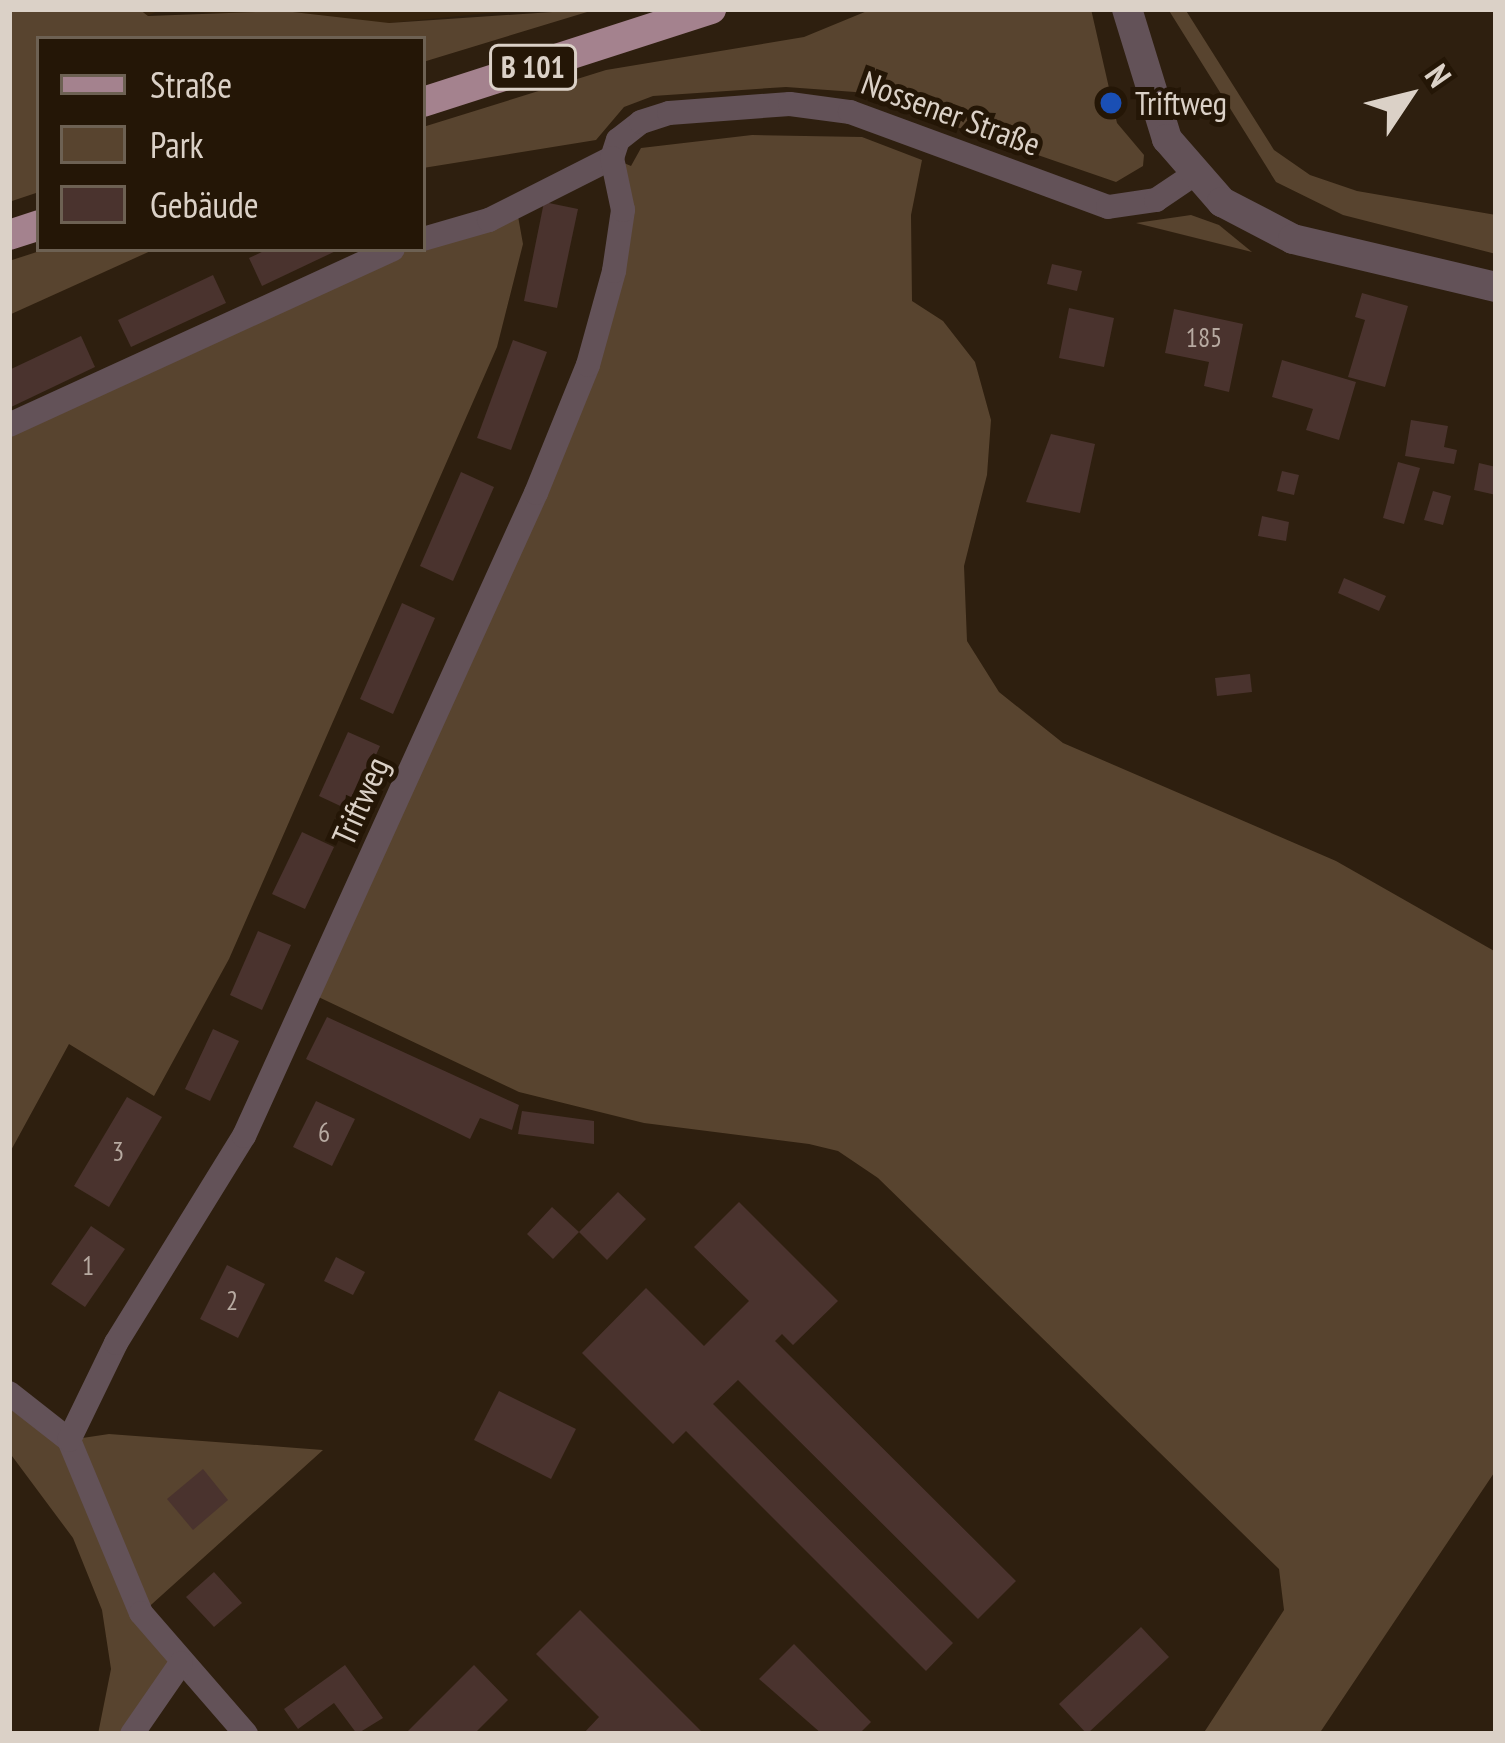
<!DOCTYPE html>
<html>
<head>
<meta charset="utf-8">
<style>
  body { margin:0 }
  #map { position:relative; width:1505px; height:1743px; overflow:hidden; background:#2e1f0f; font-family:"PT Sans Narrow",sans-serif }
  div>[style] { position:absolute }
  .built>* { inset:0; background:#36230d }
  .green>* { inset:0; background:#58442f }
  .building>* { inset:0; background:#4a332e }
  .minor>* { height:24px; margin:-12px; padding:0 12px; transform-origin:12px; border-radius:12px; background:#635258 }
  .tertiary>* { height:30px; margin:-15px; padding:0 15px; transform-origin:15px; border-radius:15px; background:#635258 }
  .primary>* { height:30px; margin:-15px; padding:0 15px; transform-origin:15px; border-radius:15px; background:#a4828e }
  .dots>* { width:33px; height:33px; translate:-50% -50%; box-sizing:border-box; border:6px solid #241606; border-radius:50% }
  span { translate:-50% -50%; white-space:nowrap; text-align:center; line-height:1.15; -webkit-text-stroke:10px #241606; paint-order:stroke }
  .number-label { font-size:27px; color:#b7aaa1 }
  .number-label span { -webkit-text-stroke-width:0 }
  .shield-label span { padding:3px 9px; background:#241606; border:3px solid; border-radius:9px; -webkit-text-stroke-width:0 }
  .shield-label { font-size:30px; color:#dbd1c7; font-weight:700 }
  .poi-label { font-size:33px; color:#dbd1c7 }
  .left { translate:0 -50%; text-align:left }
  .street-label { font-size:33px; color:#dbd1c7 }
  .frame { position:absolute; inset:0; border:12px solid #dbd1c7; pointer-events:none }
  .legend { position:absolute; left:36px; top:36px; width:390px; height:216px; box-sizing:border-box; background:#241606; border:3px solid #6d6153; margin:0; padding:15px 21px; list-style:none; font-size:36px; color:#dbd1c7 }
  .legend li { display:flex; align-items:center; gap:24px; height:60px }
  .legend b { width:60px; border:3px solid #6d6153 }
  .north { position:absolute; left:1349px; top:36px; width:120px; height:120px; -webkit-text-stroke:9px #241606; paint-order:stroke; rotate:55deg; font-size:33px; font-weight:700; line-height:48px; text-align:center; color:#dbd1c7 }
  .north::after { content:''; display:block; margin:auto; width:42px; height:54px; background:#dbd1c7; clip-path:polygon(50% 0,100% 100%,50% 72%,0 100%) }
</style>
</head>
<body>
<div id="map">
  <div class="built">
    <i style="clip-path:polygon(139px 9px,531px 9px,389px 23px,160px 10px,148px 16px)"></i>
  </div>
  <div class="green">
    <i style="clip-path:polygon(9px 9px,139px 9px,148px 16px,284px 11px,389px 23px,597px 9px,423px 62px,423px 39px,39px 39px,39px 192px,9px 202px)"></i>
    <i style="clip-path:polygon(872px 9px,1091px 9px,1117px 123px,1144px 155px,1143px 166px,1116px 182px,855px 92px,786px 87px,653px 96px,624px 107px,596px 140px,423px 168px,423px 127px,606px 70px,804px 37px)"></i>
    <i style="clip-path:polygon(1168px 9px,1185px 9px,1274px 150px,1310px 175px,1357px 191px,1496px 215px,1496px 254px,1343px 215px,1276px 182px)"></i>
    <i style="clip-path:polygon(752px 135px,862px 137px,922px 160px,911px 215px,912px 301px,943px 321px,975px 362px,991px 420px,987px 475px,964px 566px,967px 641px,999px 692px,1063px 743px,1336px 861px,1496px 952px,1496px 1470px,1319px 1734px,1203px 1734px,1284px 1610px,1279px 1569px,878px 1178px,838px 1151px,809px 1144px,644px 1123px,519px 1092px,310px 993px,536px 493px,614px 271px,612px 158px,631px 166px,641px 148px)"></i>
    <i style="clip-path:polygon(516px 205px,523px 244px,497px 347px,229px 959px,154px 1096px,69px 1044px,9px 1154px,9px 425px,393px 249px,423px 249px)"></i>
    <i style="clip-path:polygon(1191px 215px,1219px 225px,1252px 252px,1136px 223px)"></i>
    <i style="clip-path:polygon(46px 249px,155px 249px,9px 315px,9px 261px)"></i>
    <i style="clip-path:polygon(9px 1393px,69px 1440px,109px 1434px,323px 1450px,142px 1613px,181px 1663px,132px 1734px,98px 1734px,111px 1669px,102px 1610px,73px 1538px,9px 1452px)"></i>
  </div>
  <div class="building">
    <i style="clip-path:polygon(544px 202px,578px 209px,557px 308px,524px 301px)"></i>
    <i style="clip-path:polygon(268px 249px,340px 249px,262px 286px,249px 258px)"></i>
    <i style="clip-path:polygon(1052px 264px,1082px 271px,1077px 291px,1047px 284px)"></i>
    <i style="clip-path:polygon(213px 275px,226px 303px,131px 347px,118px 320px)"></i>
    <i style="clip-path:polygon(1362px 293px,1408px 306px,1385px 387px,1348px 377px,1365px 320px,1355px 317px)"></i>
    <i style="clip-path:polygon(1069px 308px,1114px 318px,1104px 367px,1059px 358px)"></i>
    <i style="clip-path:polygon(1174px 309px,1243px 324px,1229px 392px,1204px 386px,1209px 362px,1165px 353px)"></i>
    <i style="clip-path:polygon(81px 336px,95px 367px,9px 408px,9px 370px)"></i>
    <i style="clip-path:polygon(513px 340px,547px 352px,511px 450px,477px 438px)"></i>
    <i style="clip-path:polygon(1282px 360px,1356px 382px,1339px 440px,1306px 430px,1313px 409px,1272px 397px)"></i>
    <i style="clip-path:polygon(1411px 420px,1448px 426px,1444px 447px,1457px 450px,1454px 464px,1405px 456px)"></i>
    <i style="clip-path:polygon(1051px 434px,1095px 444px,1080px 513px,1026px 502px)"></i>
    <i style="clip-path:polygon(1398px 462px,1420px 468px,1404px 524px,1383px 518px)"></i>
    <i style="clip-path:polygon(1479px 463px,1496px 467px,1496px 495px,1474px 490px)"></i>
    <i style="clip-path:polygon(1282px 471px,1299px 475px,1294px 495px,1277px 491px)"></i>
    <i style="clip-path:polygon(461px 472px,494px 487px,453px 581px,420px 566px)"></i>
    <i style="clip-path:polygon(1433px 491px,1451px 496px,1443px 525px,1424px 520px)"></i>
    <i style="clip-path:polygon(1262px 516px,1289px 522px,1286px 541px,1258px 536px)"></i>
    <i style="clip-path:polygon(1344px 578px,1386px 596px,1379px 611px,1338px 593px)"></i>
    <i style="clip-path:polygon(402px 603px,435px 618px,393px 714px,360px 699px)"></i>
    <i style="clip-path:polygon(1250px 674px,1252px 692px,1217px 696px,1215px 678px)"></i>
    <i style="clip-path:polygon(348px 732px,380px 746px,351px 811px,319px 796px)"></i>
    <i style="clip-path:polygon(302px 832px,334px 847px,305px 909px,272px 894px)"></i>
    <i style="clip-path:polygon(258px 931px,291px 945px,262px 1010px,230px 995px)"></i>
    <i style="clip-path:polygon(327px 1017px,519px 1105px,512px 1130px,480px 1118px,470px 1139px,306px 1059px)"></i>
    <i style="clip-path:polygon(213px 1029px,239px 1041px,210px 1101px,185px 1089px)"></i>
    <i style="clip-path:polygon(127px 1097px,162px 1117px,109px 1207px,74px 1186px)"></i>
    <i style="clip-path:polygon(316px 1101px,355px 1119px,332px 1166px,293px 1147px)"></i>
    <i style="clip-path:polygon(522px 1111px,594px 1121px,594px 1144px,518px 1134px)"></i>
    <i style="clip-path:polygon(618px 1192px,646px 1219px,607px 1260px,579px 1232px)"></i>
    <i style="clip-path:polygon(739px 1202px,838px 1301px,793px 1345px,782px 1334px,775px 1341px,1016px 1581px,978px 1619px,738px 1380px,713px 1404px,953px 1643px,926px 1671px,686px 1431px,673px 1444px,582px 1353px,646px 1288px,704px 1346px,749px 1301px,694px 1247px)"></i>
    <i style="clip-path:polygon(552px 1207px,579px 1232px,553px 1259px,527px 1234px)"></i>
    <i style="clip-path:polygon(91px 1226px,125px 1249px,85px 1307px,51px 1284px)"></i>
    <i style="clip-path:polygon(336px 1257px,365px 1272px,353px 1295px,324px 1281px)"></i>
    <i style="clip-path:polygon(227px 1265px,265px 1284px,238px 1338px,200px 1319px)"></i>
    <i style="clip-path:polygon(499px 1391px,576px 1429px,551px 1479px,474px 1440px)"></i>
    <i style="clip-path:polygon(203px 1469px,228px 1500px,193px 1530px,167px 1499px)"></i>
    <i style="clip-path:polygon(214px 1572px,242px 1603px,214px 1627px,186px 1597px)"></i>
    <i style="clip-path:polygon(580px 1610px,704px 1734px,583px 1734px,599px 1717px,536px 1654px)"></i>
    <i style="clip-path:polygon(1141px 1627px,1169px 1657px,1087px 1734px,1059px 1704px)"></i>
    <i style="clip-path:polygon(794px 1644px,871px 1722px,859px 1734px,822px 1734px,759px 1679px)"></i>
    <i style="clip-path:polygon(345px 1665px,383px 1718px,357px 1734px,334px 1703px,298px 1729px,284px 1709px)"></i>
    <i style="clip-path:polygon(474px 1665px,508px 1700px,474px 1734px,405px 1734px)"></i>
  </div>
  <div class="minor">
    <i style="left:423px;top:239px;width:69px;rotate:-16.1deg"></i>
    <i style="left:489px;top:220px;width:138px;rotate:-26.8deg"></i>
    <i style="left:612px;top:158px;width:19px;rotate:-72deg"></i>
    <i style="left:618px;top:140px;width:29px;rotate:-38deg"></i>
    <i style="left:641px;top:122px;width:29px;rotate:-18deg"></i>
    <i style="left:669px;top:113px;width:121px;rotate:-4.3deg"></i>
    <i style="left:790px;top:104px;width:61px;rotate:7.6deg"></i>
    <i style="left:850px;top:112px;width:275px;rotate:20.2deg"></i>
    <i style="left:1108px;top:207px;width:49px;rotate:-8.3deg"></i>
    <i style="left:1156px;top:200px;width:45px;rotate:-34deg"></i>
    <i style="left:9px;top:425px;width:422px;rotate:-24.6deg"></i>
    <i style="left:9px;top:1393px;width:76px;rotate:38.1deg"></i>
    <i style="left:69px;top:1440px;width:187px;rotate:67.4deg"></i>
    <i style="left:141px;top:1613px;width:160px;rotate:49deg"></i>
    <i style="left:69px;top:1440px;width:108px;rotate:-64.1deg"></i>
    <i style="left:116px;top:1343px;width:243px;rotate:-58.3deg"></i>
    <i style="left:244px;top:1136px;width:706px;rotate:-65.58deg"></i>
    <i style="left:536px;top:493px;width:138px;rotate:-67.9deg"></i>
    <i style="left:588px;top:365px;width:98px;rotate:-74.5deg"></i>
    <i style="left:614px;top:271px;width:62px;rotate:-81.6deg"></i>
    <i style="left:623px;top:210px;width:53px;rotate:-101.9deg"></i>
    <i style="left:132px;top:1734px;width:86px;rotate:-55.4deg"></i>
  </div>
  <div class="tertiary">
    <i style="left:1127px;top:9px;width:136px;rotate:72.9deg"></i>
    <i style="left:1167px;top:139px;width:84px;rotate:48.9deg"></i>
    <i style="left:1222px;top:202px;width:80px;rotate:27.5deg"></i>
    <i style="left:1293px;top:239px;width:209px;rotate:13.3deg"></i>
  </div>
  <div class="primary">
    <i style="left:423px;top:102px;width:303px;rotate:-17.9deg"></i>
    <i style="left:9px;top:235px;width:32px;rotate:-18deg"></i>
  </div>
  <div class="dots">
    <i style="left:1111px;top:103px;background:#1a4fb4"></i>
  </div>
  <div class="number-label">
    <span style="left:1204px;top:338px">185</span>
    <span style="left:324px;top:1133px">6</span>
    <span style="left:118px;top:1152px">3</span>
    <span style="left:88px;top:1266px">1</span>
    <span style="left:232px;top:1301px">2</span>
  </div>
  <div class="shield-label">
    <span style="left:533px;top:67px">B 101</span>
  </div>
  <div class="poi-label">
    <span class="left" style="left:1135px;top:103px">Triftweg</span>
  </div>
  <div class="street-label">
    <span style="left:951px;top:113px;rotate:20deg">Nossener Straße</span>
    <span style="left:360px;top:801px;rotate:-66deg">Triftweg</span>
  </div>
  <div class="frame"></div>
  <ul class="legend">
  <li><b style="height:15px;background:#a4828e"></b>Straße</li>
  <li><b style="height:33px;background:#58442f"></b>Park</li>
  <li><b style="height:33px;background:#4a332e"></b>Gebäude</li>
  </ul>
  <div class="north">N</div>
</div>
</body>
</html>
